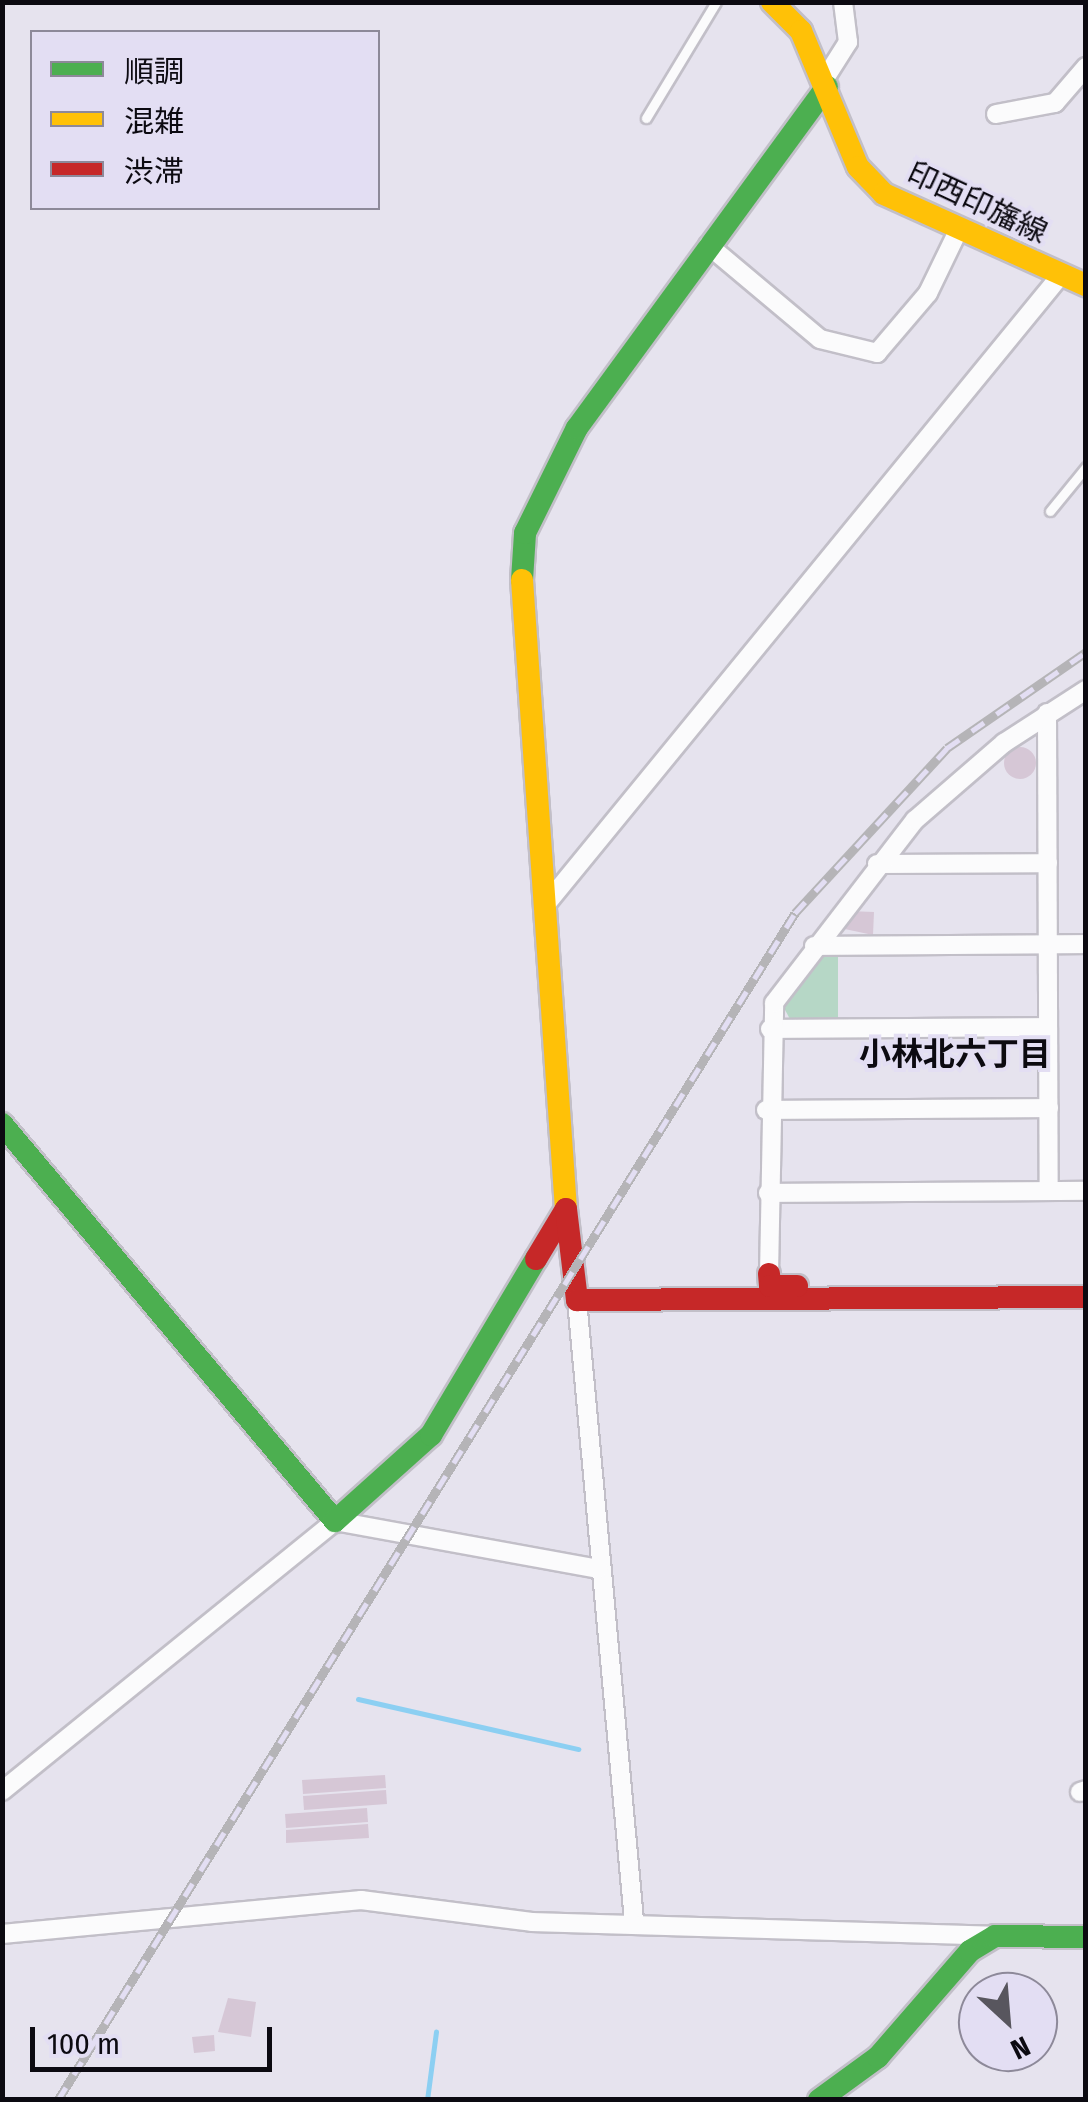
<!DOCTYPE html>
<html>
<head>
<meta charset="utf-8">
<style>
  body { margin:0 }
  #map { position:relative; width:1088px; height:2102px; overflow:hidden; background:#e6e3ee; font-family:"Fira Sans Condensed","Noto Sans JP",sans-serif }
  div>[style] { position:absolute }
  .green>* { inset:0; background:#b6d7c6 }
  .stream>* { height:5px; margin:-2.5px; padding:0 2.5px; transform-origin:2.5px; border-radius:2.5px; background:#8ccff2 }
  .building>* { inset:0; background:#d6c7d6 }
  .round { border-radius:50% }
  .roads { filter:drop-shadow(2px 0 #c2bfc8) drop-shadow(-2px 0 #c2bfc8) drop-shadow(0 2px #c2bfc8) drop-shadow(0 -2px #c2bfc8) }
  .lane>* { height:9px; margin:-4.5px; padding:0 4.5px; transform-origin:4.5px; border-radius:4.5px; background:#fbfbfc }
  .street>* { height:18px; margin:-9px; padding:0 9px; transform-origin:9px; border-radius:9px; background:#fbfbfc }
  .fast>* { height:22px; margin:-11px; padding:0 11px; transform-origin:11px; border-radius:11px; background:#4caf50 }
  .slow>* { height:22px; margin:-11px; padding:0 11px; transform-origin:11px; border-radius:11px; background:#ffc107 }
  .jam>* { height:22px; margin:-11px; padding:0 11px; transform-origin:11px; border-radius:11px; background:#c62828 }
  .rail>* { height:9px; margin-top:-4.5px; transform-origin:0; background:repeating-linear-gradient(90deg,#e3def3 0 15px,#b5b4b7 0 30px); box-sizing:border-box; border-block:2px solid #b5b4b7 }
  span { translate:-50% -50%; white-space:nowrap; text-align:center; line-height:1.15; -webkit-text-stroke:8px #e3def3; paint-order:stroke }
  .street-label { font-size:30px; color:#0c0a11 }
  .neighbourhood-label { font-size:32px; color:#0c0a11; font-weight:700 }
  .frame { position:absolute; inset:0; border:5px solid #0c0a11; pointer-events:none }
  .legend { position:absolute; left:30px; top:30px; width:350px; height:180px; box-sizing:border-box; background:#e3def3; border:2px solid #8d8999; margin:0; padding:12px 18px; list-style:none; font-size:30px; color:#0c0a11 }
  .legend li { display:flex; align-items:center; gap:20px; height:50px }
  .legend b { width:50px; border:2px solid #8d8999 }
  .north { position:absolute; left:958px; top:1972px; width:100px; height:100px; box-sizing:border-box; background:#e3def3; border:2px solid #8d8999; border-radius:50%; rotate:154deg; font-size:28px; font-weight:700; line-height:40px; text-align:center; color:#0c0a11 }
  .north::after { content:''; display:block; margin:auto; width:35px; height:45px; background:#58565e; clip-path:polygon(50% 0,100% 100%,50% 72%,0 100%) }
  .scale { position:absolute; left:30px; top:2027px; width:242px; height:45px; box-sizing:border-box; border:5px solid #0c0a11; border-top:0; padding-left:12px; font-size:30px; line-height:35px; white-space:nowrap; color:#0c0a11; -webkit-text-stroke:8px #e3def3; paint-order:stroke }
</style>
</head>
<body>
<div id="map">
  <div class="green">
    <i style="clip-path:polygon(818px 952px,838px 954px,838px 1018px,791px 1021px,784px 1008px)"></i>
  </div>
  <div class="stream">
    <i style="left:358px;top:1699px;width:226px;rotate:12.8deg"></i>
    <i style="left:427px;top:2100px;width:69px;rotate:-82.5deg"></i>
  </div>
  <div class="building">
    <i class="round" style="left:1004px;top:747px;width:32px;height:32px"></i>
    <i style="clip-path:polygon(848px 911px,874px 912px,873px 935px,840px 928px)"></i>
    <i style="clip-path:polygon(385px 1775px,386px 1788px,303px 1794px,302px 1780px)"></i>
    <i style="clip-path:polygon(386px 1790px,387px 1804px,304px 1810px,303px 1796px)"></i>
    <i style="clip-path:polygon(367px 1808px,368px 1822px,286px 1828px,285px 1814px)"></i>
    <i style="clip-path:polygon(368px 1824px,369px 1838px,286px 1843px,286px 1830px)"></i>
    <i style="clip-path:polygon(228px 1998px,256px 2002px,251px 2037px,218px 2032px)"></i>
    <i style="clip-path:polygon(214px 2035px,215px 2051px,194px 2053px,192px 2037px)"></i>
  </div>
  <div class="roads">
    <div class="lane">
      <i style="left:646px;top:118px;width:135px;rotate:-58.9deg"></i>
      <i style="left:1050px;top:511px;width:57px;rotate:-50.7deg"></i>
    </div>
    <div class="street">
      <i style="left:824px;top:80px;width:45px;rotate:-57.7deg"></i>
      <i style="left:848px;top:42px;width:40px;rotate:-97.1deg"></i>
      <i style="left:996px;top:114px;width:60px;rotate:-10.6deg"></i>
      <i style="left:1055px;top:103px;width:48px;rotate:-49.3deg"></i>
      <i style="left:708px;top:245px;width:146px;rotate:40deg"></i>
      <i style="left:820px;top:339px;width:59px;rotate:13.8deg"></i>
      <i style="left:877px;top:353px;width:79px;rotate:-49.6deg"></i>
      <i style="left:928px;top:293px;width:71px;rotate:-64.2deg"></i>
      <i style="left:1047px;top:713px;width:478px;rotate:89.8deg"></i>
      <i style="left:877px;top:864px;width:171px;rotate:-0.3deg"></i>
      <i style="left:543px;top:908px;width:818px;rotate:-50.71deg"></i>
      <i style="left:814px;top:946px;width:272px;rotate:-0.4deg"></i>
      <i style="left:770px;top:1029px;width:278px;rotate:-0.4deg"></i>
      <i style="left:766px;top:1110px;width:283px;rotate:-0.4deg"></i>
      <i style="left:768px;top:1193px;width:318px;rotate:-0.4deg"></i>
      <i style="left:769px;top:1274px;width:271px;rotate:-88.9deg"></i>
      <i style="left:774px;top:1003px;width:231px;rotate:-52.4deg"></i>
      <i style="left:915px;top:820px;width:118px;rotate:-40.9deg"></i>
      <i style="left:1004px;top:743px;width:98px;rotate:-32.9deg"></i>
      <i style="left:577px;top:1300px;width:623px;rotate:84.75deg"></i>
      <i style="left:2px;top:1791px;width:429px;rotate:-39deg"></i>
      <i style="left:335px;top:1521px;width:268px;rotate:10.3deg"></i>
      <i style="left:1080px;top:1792px;width:6px;rotate:-18deg"></i>
      <i style="left:2px;top:1934px;width:361px;rotate:-5.4deg"></i>
      <i style="left:361px;top:1900px;width:172px;rotate:7.3deg"></i>
      <i style="left:532px;top:1922px;width:461px;rotate:1.7deg"></i>
    </div>
    <div class="fast">
      <i style="left:522px;top:580px;width:47px;rotate:-86.3deg"></i>
      <i style="left:525px;top:533px;width:117px;rotate:-63.7deg"></i>
      <i style="left:577px;top:428px;width:423px;rotate:-53.8deg"></i>
      <i style="left:2px;top:1124px;width:518px;rotate:50.01deg"></i>
      <i style="left:335px;top:1521px;width:129px;rotate:-41.9deg"></i>
      <i style="left:431px;top:1435px;width:205px;rotate:-59.2deg"></i>
      <i style="left:819px;top:2100px;width:73px;rotate:-36.1deg"></i>
      <i style="left:878px;top:2057px;width:140px;rotate:-49deg"></i>
      <i style="left:970px;top:1951px;width:29px;rotate:-31deg"></i>
      <i style="left:995px;top:1936px;width:91px;rotate:0.6deg"></i>
    </div>
    <div class="slow">
      <i style="left:772px;top:2px;width:41px;rotate:45deg"></i>
      <i style="left:801px;top:31px;width:147px;rotate:67.3deg"></i>
      <i style="left:858px;top:167px;width:37px;rotate:46deg"></i>
      <i style="left:884px;top:194px;width:222px;rotate:24.3deg"></i>
      <i style="left:522px;top:580px;width:631px;rotate:86deg"></i>
    </div>
    <div class="jam">
      <i style="left:536px;top:1259px;width:58px;rotate:-59deg"></i>
      <i style="left:566px;top:1209px;width:92px;rotate:83.1deg"></i>
      <i style="left:577px;top:1300px;width:509px;rotate:-0.34deg"></i>
      <i style="left:769px;top:1274px;width:12px;rotate:85deg"></i>
      <i style="left:770px;top:1286px;width:27px"></i>
    </div>
  </div>
  <div class="rail">
    <i style="left:58px;top:2100px;width:1397px;rotate:-58.16deg"></i>
    <i style="left:795px;top:913px;width:224px;rotate:-47.3deg"></i>
    <i style="left:947px;top:748px;width:169px;rotate:-34.6deg"></i>
  </div>
  <div class="street-label">
    <span style="left:977px;top:203px;rotate:25deg">印西印旛線</span>
  </div>
  <div class="neighbourhood-label">
    <span style="left:955px;top:1054px">小林北六丁目</span>
  </div>
  <div class="frame"></div>
  <ul class="legend">
  <li><b style="height:12px;background:#4caf50"></b>順調</li>
  <li><b style="height:12px;background:#ffc107"></b>混雑</li>
  <li><b style="height:12px;background:#c62828"></b>渋滞</li>
  </ul>
  <div class="north">N</div>
  <div class="scale">100 m</div>
</div>
</body>
</html>
